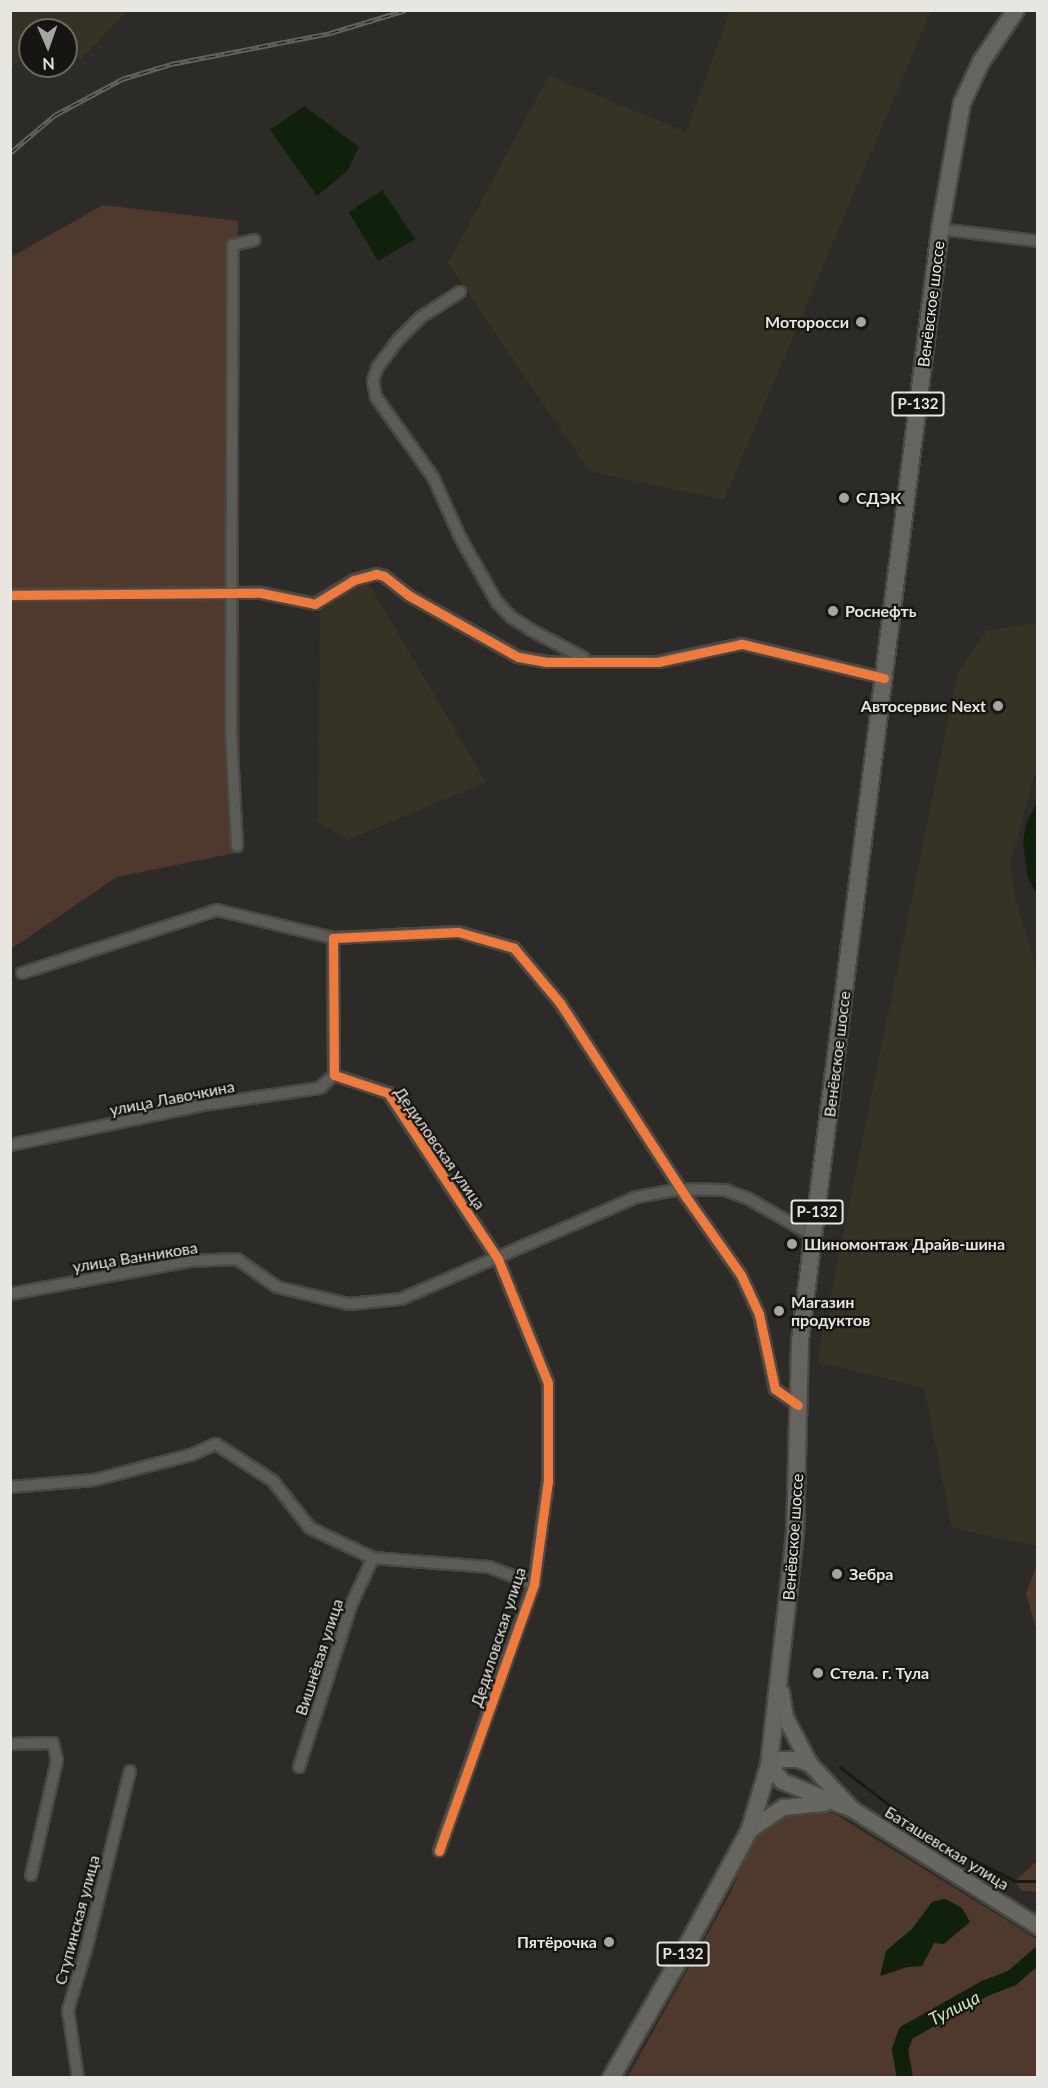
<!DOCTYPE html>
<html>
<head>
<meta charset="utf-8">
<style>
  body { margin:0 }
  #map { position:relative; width:1048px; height:2088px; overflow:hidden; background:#2c2b27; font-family:Lato,sans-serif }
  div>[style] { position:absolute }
  .built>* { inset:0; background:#363325 }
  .green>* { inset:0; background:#4f392c }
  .water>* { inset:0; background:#0f210b }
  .stream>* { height:3px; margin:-1.5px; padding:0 1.5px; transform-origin:1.5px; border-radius:1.5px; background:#0f210b }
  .river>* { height:16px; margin:-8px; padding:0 8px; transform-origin:8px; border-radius:8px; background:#0f210b }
  .roads { filter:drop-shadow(2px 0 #494845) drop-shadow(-2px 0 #494845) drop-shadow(0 2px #494845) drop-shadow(0 -2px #494845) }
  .street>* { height:10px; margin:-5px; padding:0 5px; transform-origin:5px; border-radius:5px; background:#5c5c57 }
  .secondary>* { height:15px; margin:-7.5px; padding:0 7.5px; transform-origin:7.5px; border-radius:7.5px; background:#666761 }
  .primary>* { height:16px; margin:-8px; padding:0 8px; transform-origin:8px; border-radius:8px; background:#63655e }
  .rail>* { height:5px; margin-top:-2.5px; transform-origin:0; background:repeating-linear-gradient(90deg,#161511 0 9px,#62625e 0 18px); box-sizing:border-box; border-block:2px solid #62625e }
  .cycleway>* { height:9px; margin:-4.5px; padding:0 4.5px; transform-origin:4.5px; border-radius:4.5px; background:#f17a3a }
  .dots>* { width:16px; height:16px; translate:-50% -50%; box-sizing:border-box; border:3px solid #161511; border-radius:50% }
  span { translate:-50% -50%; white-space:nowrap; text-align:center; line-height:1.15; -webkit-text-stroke:4.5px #161511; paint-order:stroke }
  .shield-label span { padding:2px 4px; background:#161511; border:2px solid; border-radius:4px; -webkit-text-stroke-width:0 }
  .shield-label { font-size:15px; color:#e7e6e0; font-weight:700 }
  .street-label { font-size:16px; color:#e7e6e0 }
  .poi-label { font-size:16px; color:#e7e6e0; font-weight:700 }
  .right { translate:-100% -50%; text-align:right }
  .left { translate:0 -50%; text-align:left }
  .water-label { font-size:18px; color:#c0e9b7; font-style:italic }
  .frame { position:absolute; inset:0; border:12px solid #e7e6e0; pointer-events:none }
  .north { position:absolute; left:18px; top:18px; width:60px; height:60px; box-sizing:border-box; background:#161511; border:2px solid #6a6964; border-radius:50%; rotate:178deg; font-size:16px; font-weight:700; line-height:24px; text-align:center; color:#e7e6e0 }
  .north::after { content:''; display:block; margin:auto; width:21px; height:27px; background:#a6a59f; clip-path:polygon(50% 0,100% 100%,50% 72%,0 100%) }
</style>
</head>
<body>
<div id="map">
  <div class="built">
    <i style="clip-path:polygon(11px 10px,128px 10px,128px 11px,81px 59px,66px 45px,66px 30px,30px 30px,30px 49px,11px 69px)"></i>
    <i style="clip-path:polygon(730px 11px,931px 11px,724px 500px,589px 471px,448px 263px,549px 75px,686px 132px)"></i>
    <i style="clip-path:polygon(367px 581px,486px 782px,348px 840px,318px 821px,320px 611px)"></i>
    <i style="clip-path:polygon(1034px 623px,1038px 625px,1037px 767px,1010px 864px,1016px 900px,1038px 973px,1037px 1546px,952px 1528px,924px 1388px,817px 1362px,958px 672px,987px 631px)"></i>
  </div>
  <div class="green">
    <i style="clip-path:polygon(103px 205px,238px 221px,240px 852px,117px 877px,11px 949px,11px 257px)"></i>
    <i style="clip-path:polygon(1037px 1564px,1037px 1632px,1026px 1594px)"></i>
    <i style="clip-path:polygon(evenodd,820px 1811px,835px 1814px,1037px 1939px,1037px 2077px,627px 2078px,732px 1890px,752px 1838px,764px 1826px,790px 1812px,820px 1811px,945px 1899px,962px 1908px,934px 1942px,922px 1966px,907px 1967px,881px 1976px,886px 1951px,912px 1929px,932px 1902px,945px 1899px)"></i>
    <i style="clip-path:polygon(1037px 1861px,1037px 1892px,1021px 1890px,1015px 1881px)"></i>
  </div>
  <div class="water">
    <i style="clip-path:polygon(304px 106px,359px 147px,347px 171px,317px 196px,270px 130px)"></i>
    <i style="clip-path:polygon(382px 190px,415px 239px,378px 261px,349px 212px)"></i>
    <i style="clip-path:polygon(1037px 802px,1037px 895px,1028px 878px,1023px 843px,1026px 824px)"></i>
    <i style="clip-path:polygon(945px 1899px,962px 1908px,970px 1922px,944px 1944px,934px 1943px,922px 1966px,907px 1967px,880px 1976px,886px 1951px,912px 1929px,932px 1902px)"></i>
  </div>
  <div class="stream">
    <i style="left:840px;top:1767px;width:119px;rotate:37.8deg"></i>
    <i style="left:934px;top:1840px;width:91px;rotate:26.8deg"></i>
    <i style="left:1015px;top:1881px;width:23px"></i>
  </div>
  <div class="river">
    <i style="left:905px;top:2078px;width:28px;rotate:-100deg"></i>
    <i style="left:900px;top:2050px;width:18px;rotate:-71deg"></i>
    <i style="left:906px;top:2033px;width:92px;rotate:-29.4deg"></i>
    <i style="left:986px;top:1988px;width:28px;rotate:-21deg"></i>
    <i style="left:1012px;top:1978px;width:35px;rotate:-41deg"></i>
  </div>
  <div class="roads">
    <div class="street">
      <i style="left:940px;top:229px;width:99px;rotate:7deg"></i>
      <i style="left:460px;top:292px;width:46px;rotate:147.3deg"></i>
      <i style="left:421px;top:317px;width:33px;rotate:135deg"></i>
      <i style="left:398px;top:340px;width:35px;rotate:127deg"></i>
      <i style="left:377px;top:368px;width:14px;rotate:107deg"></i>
      <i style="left:373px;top:381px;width:16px;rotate:79deg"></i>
      <i style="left:376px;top:397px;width:98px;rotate:54.5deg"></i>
      <i style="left:433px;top:477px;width:68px;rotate:65.7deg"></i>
      <i style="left:461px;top:539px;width:73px;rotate:60.3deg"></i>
      <i style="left:497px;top:602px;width:21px;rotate:47deg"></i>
      <i style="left:511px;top:617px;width:24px;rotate:33deg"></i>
      <i style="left:531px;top:630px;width:60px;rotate:27.8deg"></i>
      <i style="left:10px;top:595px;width:251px;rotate:-0.5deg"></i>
      <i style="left:261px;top:593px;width:55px;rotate:11.5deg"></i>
      <i style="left:315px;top:604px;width:46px;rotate:-31.6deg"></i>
      <i style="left:354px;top:580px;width:23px;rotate:-15deg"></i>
      <i style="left:376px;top:574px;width:8px;rotate:14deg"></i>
      <i style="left:384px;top:576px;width:31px;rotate:38deg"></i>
      <i style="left:408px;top:595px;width:126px;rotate:29.4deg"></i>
      <i style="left:518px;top:657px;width:29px;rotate:10deg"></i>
      <i style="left:547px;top:662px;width:111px"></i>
      <i style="left:658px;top:662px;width:86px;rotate:-12.1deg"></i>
      <i style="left:742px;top:644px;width:146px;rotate:13.5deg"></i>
      <i style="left:237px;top:846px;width:116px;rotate:-93deg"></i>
      <i style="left:231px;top:730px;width:485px;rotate:-89.8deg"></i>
      <i style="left:233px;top:245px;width:22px;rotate:-13deg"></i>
      <i style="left:22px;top:973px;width:205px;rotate:-17.9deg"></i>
      <i style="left:217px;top:910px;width:119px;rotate:13.6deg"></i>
      <i style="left:334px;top:1075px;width:57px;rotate:18.4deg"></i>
      <i style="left:388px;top:1093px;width:199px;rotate:56.5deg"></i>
      <i style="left:498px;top:1259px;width:134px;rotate:68deg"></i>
      <i style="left:548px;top:1383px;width:98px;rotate:90deg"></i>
      <i style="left:548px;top:1481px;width:104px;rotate:97.7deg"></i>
      <i style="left:534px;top:1584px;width:283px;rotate:109.6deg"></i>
      <i style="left:334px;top:1075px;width:137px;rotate:-90.4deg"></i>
      <i style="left:333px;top:938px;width:125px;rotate:-2.7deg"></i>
      <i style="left:458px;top:932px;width:58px;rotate:15.9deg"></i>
      <i style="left:514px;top:948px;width:72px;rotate:50.1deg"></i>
      <i style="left:560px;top:1003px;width:231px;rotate:57deg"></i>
      <i style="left:686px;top:1197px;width:95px;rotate:54.8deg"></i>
      <i style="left:741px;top:1275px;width:43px;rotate:65.2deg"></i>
      <i style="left:759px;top:1314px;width:77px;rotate:78deg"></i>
      <i style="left:775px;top:1389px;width:28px;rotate:35deg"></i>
      <i style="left:10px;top:1145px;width:197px;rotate:-11.7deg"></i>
      <i style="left:203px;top:1105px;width:118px;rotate:-8.3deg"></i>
      <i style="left:320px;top:1088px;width:19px;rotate:-43deg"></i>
      <i style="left:10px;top:1294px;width:183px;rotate:-10.4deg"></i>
      <i style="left:190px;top:1261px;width:47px;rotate:-2.4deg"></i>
      <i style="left:237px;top:1259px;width:49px;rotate:35deg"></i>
      <i style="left:277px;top:1287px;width:74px;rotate:13.3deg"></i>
      <i style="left:349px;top:1304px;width:52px;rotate:-5.5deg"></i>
      <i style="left:401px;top:1299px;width:257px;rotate:-23.4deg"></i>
      <i style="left:637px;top:1197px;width:45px;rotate:-10.3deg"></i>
      <i style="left:681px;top:1189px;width:44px;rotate:1.3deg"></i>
      <i style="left:725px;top:1190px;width:23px;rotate:20deg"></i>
      <i style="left:747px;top:1198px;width:77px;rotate:29.6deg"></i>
      <i style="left:10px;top:1487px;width:84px;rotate:-4.8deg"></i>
      <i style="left:94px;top:1480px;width:100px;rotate:-14.5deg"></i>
      <i style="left:191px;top:1455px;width:27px;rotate:-24deg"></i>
      <i style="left:216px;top:1444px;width:68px;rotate:33deg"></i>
      <i style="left:273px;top:1481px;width:60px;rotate:51.8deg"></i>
      <i style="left:310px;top:1528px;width:70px;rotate:25.5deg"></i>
      <i style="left:373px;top:1558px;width:116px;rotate:4.4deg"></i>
      <i style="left:489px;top:1567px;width:48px;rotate:20.7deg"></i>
      <i style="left:10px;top:1744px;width:43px;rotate:-1.3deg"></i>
      <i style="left:53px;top:1743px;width:17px;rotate:77deg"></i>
      <i style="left:57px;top:1760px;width:118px;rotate:102.7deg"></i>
      <i style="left:299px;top:1767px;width:172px;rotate:-72.1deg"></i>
      <i style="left:352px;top:1603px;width:50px;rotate:-65deg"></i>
      <i style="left:78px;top:2078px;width:69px;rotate:-98.4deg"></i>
      <i style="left:68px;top:2010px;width:63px;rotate:-73.3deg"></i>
      <i style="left:86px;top:1950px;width:184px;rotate:-76.2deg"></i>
    </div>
    <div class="secondary">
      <i style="left:781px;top:1692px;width:25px;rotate:81deg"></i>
      <i style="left:785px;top:1717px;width:52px;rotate:62.4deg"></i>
      <i style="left:809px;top:1763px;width:63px;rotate:46.9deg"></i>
      <i style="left:852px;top:1809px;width:220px;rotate:32.2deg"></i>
      <i style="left:809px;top:1763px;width:13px;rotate:-162deg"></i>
      <i style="left:797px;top:1759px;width:16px;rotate:180deg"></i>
      <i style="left:781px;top:1759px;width:13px;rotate:153deg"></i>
      <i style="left:769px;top:1765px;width:21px;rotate:51deg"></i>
      <i style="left:782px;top:1781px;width:72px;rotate:21.9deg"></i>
      <i style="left:750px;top:1829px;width:40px;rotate:-34deg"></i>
      <i style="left:783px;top:1807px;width:41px;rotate:-5.6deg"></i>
    </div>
    <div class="primary">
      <i style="left:611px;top:2078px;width:142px;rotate:-60deg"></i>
      <i style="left:682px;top:1955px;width:143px;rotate:-61.6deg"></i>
      <i style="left:750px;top:1829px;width:67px;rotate:-73.5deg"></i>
      <i style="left:769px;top:1765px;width:231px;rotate:-83.6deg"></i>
      <i style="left:795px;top:1535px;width:194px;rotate:-88.5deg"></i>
      <i style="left:800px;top:1341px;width:1121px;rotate:-82.82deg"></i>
      <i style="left:940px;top:229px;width:128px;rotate:-80.1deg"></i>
      <i style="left:962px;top:103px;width:45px;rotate:-65.1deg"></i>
      <i style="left:981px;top:62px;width:63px;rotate:-56.1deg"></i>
    </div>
  </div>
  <div class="rail">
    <i style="left:10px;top:153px;width:59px;rotate:-40.2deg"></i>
    <i style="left:55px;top:115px;width:76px;rotate:-28.2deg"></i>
    <i style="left:122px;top:79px;width:51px;rotate:-17deg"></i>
    <i style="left:171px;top:64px;width:162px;rotate:-11deg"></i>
    <i style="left:330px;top:33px;width:79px;rotate:-16.8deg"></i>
  </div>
  <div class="cycleway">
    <i style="left:10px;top:595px;width:251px;rotate:-0.5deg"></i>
    <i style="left:261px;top:593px;width:55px;rotate:11.5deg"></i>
    <i style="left:315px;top:604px;width:46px;rotate:-31.6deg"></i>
    <i style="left:354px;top:580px;width:23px;rotate:-15deg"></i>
    <i style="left:376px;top:574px;width:8px;rotate:14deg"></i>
    <i style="left:384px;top:576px;width:31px;rotate:38deg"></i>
    <i style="left:408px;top:595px;width:126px;rotate:29.4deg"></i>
    <i style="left:518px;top:657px;width:29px;rotate:10deg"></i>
    <i style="left:547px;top:662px;width:111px"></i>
    <i style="left:658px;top:662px;width:86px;rotate:-12.1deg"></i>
    <i style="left:742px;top:644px;width:146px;rotate:13.5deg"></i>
    <i style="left:439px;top:1851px;width:283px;rotate:-70.4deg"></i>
    <i style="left:534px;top:1584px;width:104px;rotate:-82.3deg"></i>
    <i style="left:548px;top:1481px;width:98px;rotate:-90deg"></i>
    <i style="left:548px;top:1383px;width:134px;rotate:-112deg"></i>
    <i style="left:498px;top:1259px;width:199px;rotate:-123.5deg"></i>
    <i style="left:388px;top:1093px;width:57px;rotate:-161.6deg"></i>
    <i style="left:334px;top:1075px;width:137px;rotate:-90.4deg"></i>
    <i style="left:333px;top:938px;width:125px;rotate:-2.7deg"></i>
    <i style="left:458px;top:932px;width:58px;rotate:15.9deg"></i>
    <i style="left:514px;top:948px;width:72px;rotate:50.1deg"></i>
    <i style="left:560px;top:1003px;width:231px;rotate:57deg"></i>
    <i style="left:686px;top:1197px;width:95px;rotate:54.8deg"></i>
    <i style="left:741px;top:1275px;width:43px;rotate:65.2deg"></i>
    <i style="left:759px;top:1314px;width:77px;rotate:78deg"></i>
    <i style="left:775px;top:1389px;width:28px;rotate:35deg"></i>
  </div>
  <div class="dots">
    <i style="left:861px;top:322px;background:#a6a59f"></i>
    <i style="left:844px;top:498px;background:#a6a59f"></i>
    <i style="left:833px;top:611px;background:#a6a59f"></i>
    <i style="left:998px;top:706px;background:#a6a59f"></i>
    <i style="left:792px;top:1244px;background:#a6a59f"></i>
    <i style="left:779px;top:1311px;background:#a6a59f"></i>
    <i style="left:837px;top:1574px;background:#a6a59f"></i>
    <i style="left:818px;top:1673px;background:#a6a59f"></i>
    <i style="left:609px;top:1942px;background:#a6a59f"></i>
  </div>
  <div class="shield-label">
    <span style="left:918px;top:404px">Р-132</span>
    <span style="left:817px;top:1212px">Р-132</span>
    <span style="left:683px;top:1954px">Р-132</span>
  </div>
  <div class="street-label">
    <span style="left:931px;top:304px;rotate:-83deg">Венёвское шоссе</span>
    <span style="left:837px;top:1054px;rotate:-83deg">Венёвское шоссе</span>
    <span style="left:172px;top:1098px;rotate:-11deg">улица Лавочкина</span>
    <span style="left:440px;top:1148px;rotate:55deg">Дедиловская улица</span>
    <span style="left:135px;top:1257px;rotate:-9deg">улица Ванникова</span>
    <span style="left:793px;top:1537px;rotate:-86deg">Венёвское шоссе</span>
    <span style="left:498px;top:1637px;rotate:-72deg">Дедиловская улица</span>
    <span style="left:319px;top:1657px;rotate:-72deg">Вишнёвая улица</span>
    <span style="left:947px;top:1848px;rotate:32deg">Баташевская улица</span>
    <span style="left:77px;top:1920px;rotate:-75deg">Ступинская улица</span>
  </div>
  <div class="poi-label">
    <span class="right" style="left:849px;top:322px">Моторосси</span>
    <span class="left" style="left:856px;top:498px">СДЭК</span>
    <span class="left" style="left:845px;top:611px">Роснефть</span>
    <span class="right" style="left:986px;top:706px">Автосервис Next</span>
    <span class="left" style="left:804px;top:1244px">Шиномонтаж Драйв-шина</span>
    <span class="left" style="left:791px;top:1311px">Магазин<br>продуктов</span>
    <span class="left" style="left:849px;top:1574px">Зебра</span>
    <span class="left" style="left:830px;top:1673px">Стела. г. Тула</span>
    <span class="right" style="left:597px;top:1942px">Пятёрочка</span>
  </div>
  <div class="water-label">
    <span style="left:954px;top:2008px;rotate:-27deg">Тулица</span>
  </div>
  <div class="frame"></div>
  <div class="north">N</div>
</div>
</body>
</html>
